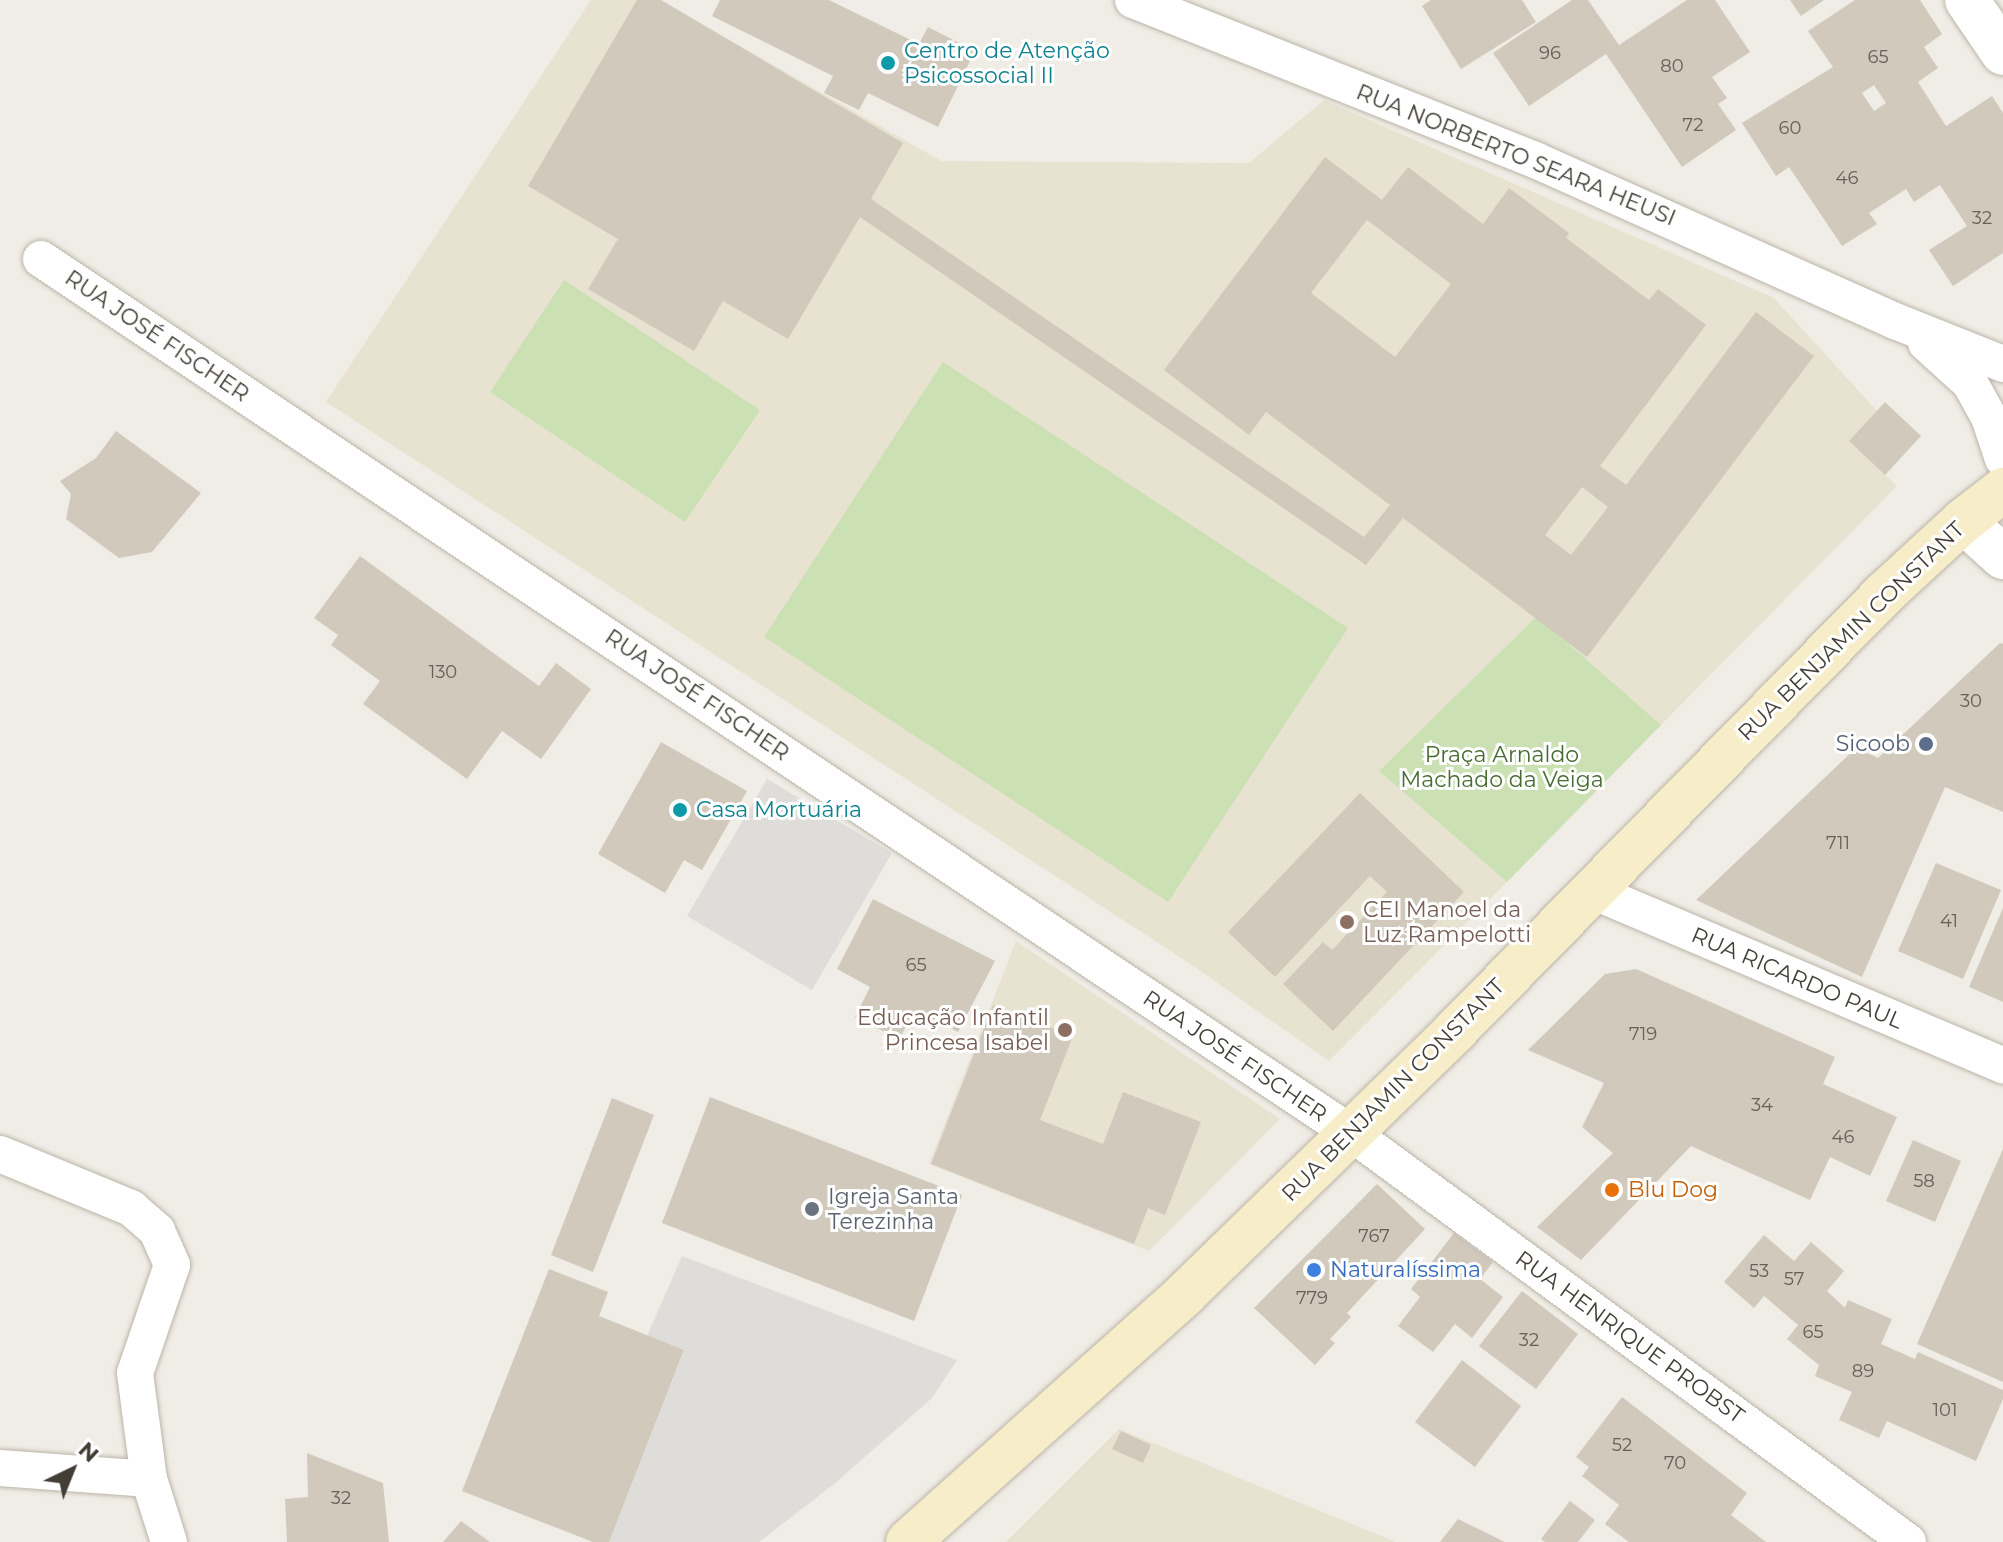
<!DOCTYPE html>
<html>
<head>
<meta charset="utf-8">
<style>
  body { margin:0 }
  #map { position:relative; width:2003px; height:1542px; overflow:hidden; background:#f0ede6; font-family:Montserrat,sans-serif }
  div>[style] { position:absolute }
  .education>* { inset:0; background:#e8e2d1 }
  .green>* { inset:0; background:#cbe0b3 }
  .parking>* { inset:0; background:#dfddda }
  .building>* { inset:0; background:#d1c9bc }
  .roads { filter:drop-shadow(0 0 2px #bbb5a9) drop-shadow(0 0 2px #bbb5a9) }
  .minor>* { height:36px; margin:-18px; padding:0 18px; transform-origin:18px; border-radius:18px; background:#fff }
  .tertiary>* { height:44px; margin:-22px; padding:0 22px; transform-origin:22px; border-radius:22px; background:#fff }
  .secondary>* { height:44px; margin:-22px; padding:0 22px; transform-origin:22px; border-radius:22px; background:#f7edc8 }
  .dots>* { width:22px; height:22px; translate:-50% -50%; box-sizing:border-box; border:4px solid #fff; border-radius:50% }
  span { translate:-50% -50%; white-space:nowrap; text-align:center; line-height:1.15; -webkit-text-stroke:6px #fff; paint-order:stroke }
  .number-label { font-size:18px; color:#666158 }
  .number-label span { -webkit-text-stroke-width:0 }
  .culture-label { font-size:22px; color:#0d838f }
  .left { translate:0 -50%; text-align:left }
  .street-label { font-size:22px; color:#423e36 }
  .service-label { font-size:22px; color:#4e5e75 }
  .right { translate:-100% -50%; text-align:right }
  .park-label { font-size:22px; color:#466c31 }
  .education-label { font-size:22px; color:#785e54 }
  .food-label { font-size:22px; color:#c56008 }
  .worship-label { font-size:22px; color:#5b616d }
  .shop-label { font-size:22px; color:#366cbe }
  .north { position:absolute; left:32px; top:1430px; width:80px; height:80px; -webkit-text-stroke:6px #fff; paint-order:stroke; rotate:43deg; font-size:22px; font-weight:700; line-height:32px; text-align:center; color:#423e36 }
  .north::after { content:''; display:block; margin:auto; width:28px; height:36px; background:#423e36; clip-path:polygon(50% 0,100% 100%,50% 72%,0 100%) }
</style>
</head>
<body>
<div id="map">
  <div class="education">
    <i style="clip-path:polygon(591px 0,660px 0,941px 161px,1249px 163px,1324px 100px,1774px 298px,1877px 411px,1849px 441px,1897px 486px,1661px 725px,1537px 616px,1379px 771px,1507px 882px,1329px 1061px,1186px 961px,326px 402px)"></i>
    <i style="clip-path:polygon(1016px 941px,1280px 1119px,1149px 1251px,929px 1164px)"></i>
    <i style="clip-path:polygon(1119px 1429px,1396px 1542px,1006px 1542px)"></i>
  </div>
  <div class="green">
    <i style="clip-path:polygon(564px 280px,760px 410px,685px 522px,490px 392px)"></i>
    <i style="clip-path:polygon(943px 362px,1348px 628px,1168px 902px,764px 637px)"></i>
    <i style="clip-path:polygon(1537px 616px,1661px 725px,1507px 882px,1379px 771px)"></i>
  </div>
  <div class="parking">
    <i style="clip-path:polygon(767px 779px,892px 853px,812px 990px,687px 916px)"></i>
    <i style="clip-path:polygon(682px 1256px,957px 1360px,932px 1398px,834px 1484px,759px 1542px,609px 1542px,684px 1351px,647px 1336px)"></i>
  </div>
  <div class="building">
    <i style="clip-path:polygon(evenodd,637px 0,661px 0,903px 143px,871px 199px,1364px 537px,1390px 505px,1266px 412px,1249px 435px,1164px 370px,1325px 157px,1382px 200px,1408px 167px,1483px 224px,1509px 188px,1569px 233px,1566px 238px,1649px 300px,1658px 289px,1706px 325px,1600px 466px,1626px 485px,1756px 312px,1814px 356px,1587px 657px,1403px 518px,1366px 565px,860px 217px,788px 339px,723px 301px,694px 351px,588px 289px,618px 239px,528px 186px,637px 0,1367px 220px,1451px 284px,1395px 357px,1311px 293px,1367px 220px,637px 0,1582px 487px,1608px 507px,1571px 555px,1545px 535px,1582px 487px)"></i>
    <i style="clip-path:polygon(720px 0,829px 0,919px 44px,928px 27px,975px 51px,938px 127px,868px 93px,859px 110px,824px 93px,833px 76px,712px 16px)"></i>
    <i style="clip-path:polygon(1431px 0,1522px 0,1536px 22px,1461px 69px,1422px 6px)"></i>
    <i style="clip-path:polygon(1572px 0,1588px 0,1619px 45px,1687px 0,1715px 0,1750px 52px,1712px 77px,1727px 98px,1718px 104px,1736px 130px,1682px 167px,1606px 54px,1529px 106px,1493px 53px)"></i>
    <i style="clip-path:polygon(1790px 0,1824px 0,1801px 16px)"></i>
    <i style="clip-path:polygon(evenodd,1855px 0,1920px 0,1942px 34px,1924px 47px,1938px 68px,1918px 82px,1946px 126px,1992px 96px,2003px 113px,2003px 253px,1953px 286px,1929px 250px,1967px 226px,1940px 185px,1914px 202px,1906px 189px,1869px 213px,1877px 224px,1842px 246px,1789px 167px,1776px 176px,1742px 123px,1833px 67px,1808px 31px,1855px 0,1874px 85px,1886px 103px,1874px 111px,1862px 93px,1874px 85px)"></i>
    <i style="clip-path:polygon(1885px 402px,1921px 436px,1885px 475px,1849px 441px)"></i>
    <i style="clip-path:polygon(116px 431px,201px 493px,152px 552px,119px 558px,66px 519px,71px 494px,60px 481px,96px 458px)"></i>
    <i style="clip-path:polygon(360px 556px,539px 686px,556px 663px,591px 689px,541px 759px,502px 731px,467px 779px,363px 704px,380px 681px,331px 645px,338px 635px,314px 618px)"></i>
    <i style="clip-path:polygon(2000px 643px,2003px 644px,2003px 812px,1945px 787px,1862px 977px,1696px 900px,1856px 748px,1878px 758px)"></i>
    <i style="clip-path:polygon(661px 742px,747px 791px,702px 870px,684px 860px,665px 893px,598px 854px)"></i>
    <i style="clip-path:polygon(1360px 793px,1464px 892px,1333px 1031px,1283px 984px,1323px 942px,1332px 950px,1387px 892px,1370px 876px,1275px 977px,1228px 932px)"></i>
    <i style="clip-path:polygon(1936px 863px,2001px 890px,1963px 979px,1898px 951px)"></i>
    <i style="clip-path:polygon(873px 899px,995px 961px,958px 1032px,915px 1010px,899px 1039px,855px 1017px,870px 987px,837px 969px)"></i>
    <i style="clip-path:polygon(2003px 908px,2003px 1002px,1969px 987px)"></i>
    <i style="clip-path:polygon(1636px 969px,1835px 1057px,1823px 1084px,1897px 1117px,1870px 1176px,1830px 1157px,1810px 1200px,1691px 1146px,1581px 1260px,1537px 1227px,1613px 1153px,1582px 1127px,1604px 1083px,1528px 1050px,1605px 974px)"></i>
    <i style="clip-path:polygon(993px 1005px,1073px 1036px,1040px 1120px,1103px 1144px,1123px 1092px,1201px 1122px,1165px 1215px,1148px 1208px,1134px 1244px,931px 1164px)"></i>
    <i style="clip-path:polygon(710px 1097px,962px 1195px,914px 1321px,662px 1223px)"></i>
    <i style="clip-path:polygon(612px 1098px,654px 1115px,593px 1272px,551px 1255px)"></i>
    <i style="clip-path:polygon(1913px 1140px,1961px 1161px,1935px 1222px,1886px 1201px)"></i>
    <i style="clip-path:polygon(2003px 1149px,2003px 1382px,1917px 1344px)"></i>
    <i style="clip-path:polygon(1377px 1184px,1425px 1229px,1347px 1313px,1351px 1317px,1330px 1339px,1335px 1343px,1315px 1365px,1254px 1308px)"></i>
    <i style="clip-path:polygon(1454px 1233px,1493px 1262px,1480px 1279px,1503px 1297px,1472px 1338px,1455px 1324px,1433px 1352px,1398px 1326px,1420px 1297px,1411px 1289px)"></i>
    <i style="clip-path:polygon(1764px 1235px,1794px 1261px,1811px 1242px,1844px 1271px,1827px 1291px,1845px 1308px,1848px 1300px,1892px 1319px,1881px 1344px,1915px 1359px,1918px 1352px,2003px 1390px,2003px 1399px,1976px 1461px,1887px 1421px,1879px 1438px,1839px 1420px,1852px 1392px,1815px 1376px,1819px 1365px,1787px 1339px,1798px 1325px,1764px 1296px,1754px 1308px,1724px 1282px)"></i>
    <i style="clip-path:polygon(549px 1269px,608px 1292px,599px 1316px,684px 1350px,609px 1542px,593px 1542px,462px 1491px)"></i>
    <i style="clip-path:polygon(1522px 1291px,1578px 1334px,1536px 1389px,1479px 1346px)"></i>
    <i style="clip-path:polygon(1462px 1360px,1521px 1406px,1475px 1467px,1415px 1422px)"></i>
    <i style="clip-path:polygon(1622px 1397px,1747px 1493px,1731px 1515px,1766px 1542px,1629px 1542px,1605px 1524px,1619px 1505px,1582px 1476px,1589px 1467px,1576px 1457px)"></i>
    <i style="clip-path:polygon(1121px 1431px,1151px 1445px,1143px 1463px,1112px 1449px)"></i>
    <i style="clip-path:polygon(307px 1453px,383px 1483px,389px 1542px,287px 1542px,285px 1499px,308px 1497px)"></i>
    <i style="clip-path:polygon(1570px 1501px,1595px 1520px,1578px 1542px,1545px 1542px,1541px 1539px)"></i>
    <i style="clip-path:polygon(1458px 1519px,1505px 1542px,1440px 1542px)"></i>
    <i style="clip-path:polygon(461px 1521px,490px 1542px,443px 1542px)"></i>
  </div>
  <div class="roads">
    <div class="minor">
      <i style="left:1133px;top:0;width:433px;rotate:21.7deg"></i>
      <i style="left:1535px;top:160px;width:394px;rotate:24.1deg"></i>
      <i style="left:1895px;top:321px;width:116px;rotate:21.7deg"></i>
      <i style="left:41px;top:259px;width:1575px;rotate:33.71deg"></i>
      <i style="left:1351px;top:1133px;width:691px;rotate:36.29deg"></i>
      <i style="left:1926px;top:343px;width:59px;rotate:42.3deg"></i>
      <i style="left:1970px;top:383px;width:39px;rotate:61deg"></i>
      <i style="left:1989px;top:417px;width:44px;rotate:71.6deg"></i>
      <i style="left:1590px;top:890px;width:449px;rotate:23deg"></i>
      <i style="left:0;top:1154px;width:142px;rotate:22.4deg"></i>
      <i style="left:131px;top:1208px;width:35px;rotate:41deg"></i>
      <i style="left:157px;top:1231px;width:37px;rotate:66deg"></i>
      <i style="left:172px;top:1265px;width:114px;rotate:108.9deg"></i>
      <i style="left:135px;top:1373px;width:107px;rotate:82.5deg"></i>
      <i style="left:149px;top:1479px;width:66px;rotate:72.4deg"></i>
      <i style="left:0;top:1468px;width:149px;rotate:4.2deg"></i>
    </div>
    <div class="tertiary">
      <i style="left:1967px;top:0;width:64px;rotate:55.8deg"></i>
      <i style="left:1963px;top:521px;width:54px;rotate:42deg"></i>
    </div>
    <div class="secondary">
      <i style="left:908px;top:1542px;width:372px;rotate:-41.8deg"></i>
      <i style="left:1185px;top:1294px;width:377px;rotate:-44.2deg"></i>
      <i style="left:1455px;top:1031px;width:615px;rotate:-45.53deg"></i>
      <i style="left:1886px;top:592px;width:105px;rotate:-42.7deg"></i>
      <i style="left:1963px;top:521px;width:51px;rotate:-37.8deg"></i>
    </div>
  </div>
  <div class="dots">
    <i style="left:888px;top:63px;background:#0f9aa8"></i>
    <i style="left:1926px;top:744px;background:#5c6f8a"></i>
    <i style="left:680px;top:810px;background:#0f9aa8"></i>
    <i style="left:1347px;top:922px;background:#8d6e63"></i>
    <i style="left:1065px;top:1030px;background:#8d6e63"></i>
    <i style="left:1612px;top:1190px;background:#e8710a"></i>
    <i style="left:812px;top:1209px;background:#6b7280"></i>
    <i style="left:1314px;top:1270px;background:#3f7fe0"></i>
  </div>
  <div class="number-label">
    <span style="left:1550px;top:53px">96</span>
    <span style="left:1878px;top:57px">65</span>
    <span style="left:1672px;top:66px">80</span>
    <span style="left:1693px;top:125px">72</span>
    <span style="left:1790px;top:128px">60</span>
    <span style="left:1847px;top:178px">46</span>
    <span style="left:1982px;top:218px">32</span>
    <span style="left:443px;top:672px">130</span>
    <span style="left:1971px;top:701px">30</span>
    <span style="left:1838px;top:843px">711</span>
    <span style="left:1949px;top:921px">41</span>
    <span style="left:916px;top:965px">65</span>
    <span style="left:1643px;top:1034px">719</span>
    <span style="left:1762px;top:1105px">34</span>
    <span style="left:1843px;top:1137px">46</span>
    <span style="left:1924px;top:1181px">58</span>
    <span style="left:1374px;top:1236px">767</span>
    <span style="left:1759px;top:1271px">53</span>
    <span style="left:1794px;top:1279px">57</span>
    <span style="left:1312px;top:1298px">779</span>
    <span style="left:1813px;top:1332px">65</span>
    <span style="left:1529px;top:1340px">32</span>
    <span style="left:1863px;top:1371px">89</span>
    <span style="left:1945px;top:1410px">101</span>
    <span style="left:1622px;top:1445px">52</span>
    <span style="left:1675px;top:1463px">70</span>
    <span style="left:341px;top:1498px">32</span>
  </div>
  <div class="culture-label">
    <span class="left" style="left:904px;top:63px">Centro de Atenção<br>Psicossocial II</span>
    <span class="left" style="left:696px;top:810px">Casa Mortuária</span>
  </div>
  <div class="street-label">
    <span style="left:1516px;top:155px;rotate:22deg">RUA NORBERTO SEARA HEUSI</span>
    <span style="left:157px;top:336px;rotate:34deg">RUA JOSÉ FISCHER</span>
    <span style="left:1851px;top:631px;rotate:-44deg">RUA BENJAMIN CONSTANT</span>
    <span style="left:697px;top:695px;rotate:34deg">RUA JOSÉ FISCHER</span>
    <span style="left:1797px;top:978px;rotate:23deg">RUA RICARDO PAUL</span>
    <span style="left:1235px;top:1056px;rotate:34deg">RUA JOSÉ FISCHER</span>
    <span style="left:1393px;top:1090px;rotate:-45deg">RUA BENJAMIN CONSTANT</span>
    <span style="left:1630px;top:1337px;rotate:36deg">RUA HENRIQUE PROBST</span>
  </div>
  <div class="service-label">
    <span class="right" style="left:1910px;top:744px">Sicoob</span>
  </div>
  <div class="park-label">
    <span style="left:1502px;top:767px">Praça Arnaldo<br>Machado da Veiga</span>
  </div>
  <div class="education-label">
    <span class="left" style="left:1363px;top:922px">CEI Manoel da<br>Luz Rampelotti</span>
    <span class="right" style="left:1049px;top:1030px">Educação Infantil<br>Princesa Isabel</span>
  </div>
  <div class="food-label">
    <span class="left" style="left:1628px;top:1190px">Blu Dog</span>
  </div>
  <div class="worship-label">
    <span class="left" style="left:828px;top:1209px">Igreja Santa<br>Terezinha</span>
  </div>
  <div class="shop-label">
    <span class="left" style="left:1330px;top:1270px">Naturalíssima</span>
  </div>
  <div class="north">N</div>
</div>
</body>
</html>
